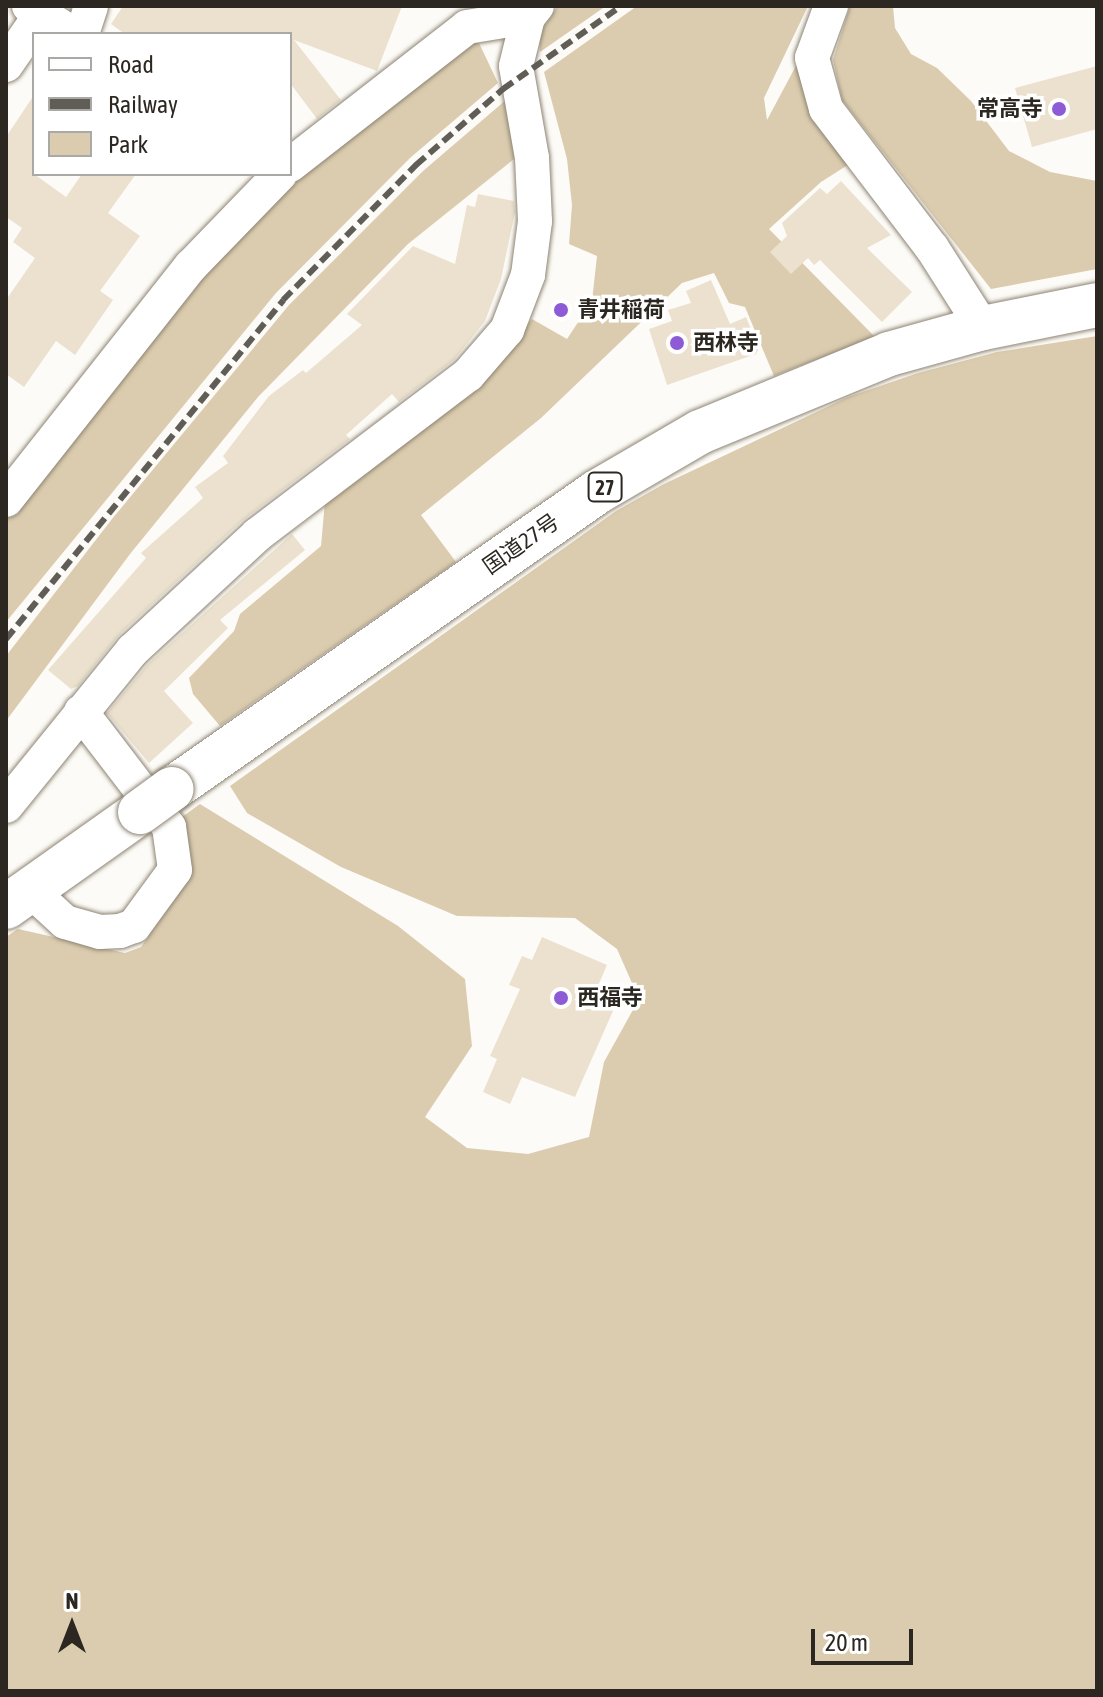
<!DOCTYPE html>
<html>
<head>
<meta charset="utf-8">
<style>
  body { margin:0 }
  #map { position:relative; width:1103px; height:1697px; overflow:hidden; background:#fdfbf7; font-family:"Asap Condensed","Noto Sans JP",sans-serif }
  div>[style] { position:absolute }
  .green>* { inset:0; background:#dbccaf }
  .building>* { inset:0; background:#ebe1ce }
  .roads { filter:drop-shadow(0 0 2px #8d8473) drop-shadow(0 0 2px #8d8473) }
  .minor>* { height:34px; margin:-17px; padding:0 17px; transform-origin:17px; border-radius:17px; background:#fff }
  .highway>* { height:44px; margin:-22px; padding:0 22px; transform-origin:22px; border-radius:22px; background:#fff }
  .rail>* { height:6px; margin-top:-3px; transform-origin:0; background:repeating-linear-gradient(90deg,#605c56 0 12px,transparent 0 18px) }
  .bridges { filter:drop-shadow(0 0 2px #8d8473) drop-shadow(0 0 2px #8d8473) }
  .highway-bridge>* { height:44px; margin:-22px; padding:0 22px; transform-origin:22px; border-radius:22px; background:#fff }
  .dots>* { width:22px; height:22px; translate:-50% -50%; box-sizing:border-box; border:4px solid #fff; border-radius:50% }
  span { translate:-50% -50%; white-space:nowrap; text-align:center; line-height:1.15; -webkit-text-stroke:7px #fff; paint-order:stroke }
  .shield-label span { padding:2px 6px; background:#fff; border:2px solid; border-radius:6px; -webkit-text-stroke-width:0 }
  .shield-label { font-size:20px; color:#2c2821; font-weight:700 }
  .poi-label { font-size:22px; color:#2c2821; font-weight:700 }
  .right { translate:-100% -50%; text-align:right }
  .left { translate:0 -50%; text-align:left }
  .street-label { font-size:22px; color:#2c2821 }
  .frame { position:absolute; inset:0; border:8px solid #2c2821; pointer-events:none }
  .legend { position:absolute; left:32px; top:32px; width:260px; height:144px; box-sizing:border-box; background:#fff; border:2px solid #aba9a6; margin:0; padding:10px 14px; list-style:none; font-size:24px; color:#2c2821 }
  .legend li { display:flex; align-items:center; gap:16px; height:40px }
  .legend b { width:40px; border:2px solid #aba9a6 }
  .north { position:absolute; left:32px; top:1585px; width:80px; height:80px; -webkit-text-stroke:6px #fff; paint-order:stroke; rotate:0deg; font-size:22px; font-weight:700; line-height:32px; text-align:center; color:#2c2821 }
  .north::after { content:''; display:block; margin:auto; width:28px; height:36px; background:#2c2821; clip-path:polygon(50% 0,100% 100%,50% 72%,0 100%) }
  .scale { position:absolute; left:811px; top:1629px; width:102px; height:36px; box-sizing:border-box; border:4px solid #2c2821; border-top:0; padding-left:10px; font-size:24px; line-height:28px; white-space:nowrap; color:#2c2821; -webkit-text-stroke:6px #fff; paint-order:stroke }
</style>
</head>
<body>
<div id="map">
  <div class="green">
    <i style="clip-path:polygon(558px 6px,606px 6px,540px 52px,539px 33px)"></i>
    <i style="clip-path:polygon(637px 6px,808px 6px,764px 98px,767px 120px,798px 62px,854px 161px,821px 182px,769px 229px,875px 337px,774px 376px,745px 307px,729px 303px,714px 273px,682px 283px,541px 418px,421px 515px,456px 562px,220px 726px,193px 694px,189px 678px,234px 631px,240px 614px,321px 546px,325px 501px,491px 375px,532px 319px,567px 339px,592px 301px,597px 256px,569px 244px,572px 205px,567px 159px,544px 72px)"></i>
    <i style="clip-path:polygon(850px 6px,893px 6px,895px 28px,911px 54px,937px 68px,971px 101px,1009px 151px,1050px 172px,1097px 181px,1097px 269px,991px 289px,842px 100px,833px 60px)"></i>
    <i style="clip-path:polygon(467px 43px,479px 43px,498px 83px,410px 158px,276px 293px,6px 622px,6px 519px,119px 371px,293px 179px)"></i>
    <i style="clip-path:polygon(507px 99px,519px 155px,408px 244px,258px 397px,130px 554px,6px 721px,6px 656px,112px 519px,289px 305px,423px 171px)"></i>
    <i style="clip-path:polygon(1097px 336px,1097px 1691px,6px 1691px,6px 937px,18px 929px,125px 953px,141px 947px,192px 874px,182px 817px,200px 804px,398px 926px,465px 979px,472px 1046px,425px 1117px,467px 1148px,528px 1154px,589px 1137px,604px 1062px,639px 999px,617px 949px,575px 918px,457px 916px,341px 867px,247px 813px,230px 786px,616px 511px,664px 484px,848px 397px,918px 373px,997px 352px)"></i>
  </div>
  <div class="building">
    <i style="clip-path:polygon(123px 6px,402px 6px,377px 71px,294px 40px,341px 100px,317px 119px,290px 83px,290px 34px,125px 34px,111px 24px)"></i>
    <i style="clip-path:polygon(1097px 66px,1097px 129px,1032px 147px,1015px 88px)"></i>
    <i style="clip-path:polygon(34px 95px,34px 174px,66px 197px,82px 174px,136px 174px,108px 213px,140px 236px,100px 291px,113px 300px,75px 355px,56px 341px,24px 387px,6px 374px,6px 300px,35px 258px,13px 242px,22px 228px,6px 217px,6px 137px)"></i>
    <i style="clip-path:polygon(841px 181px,891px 235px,867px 248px,912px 292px,882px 322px,820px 260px,814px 265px,808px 258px,791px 274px,770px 252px,787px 236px,782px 223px,820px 188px,827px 194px)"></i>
    <i style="clip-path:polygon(478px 194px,514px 201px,515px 212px,501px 279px,485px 321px,454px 360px,399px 402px,392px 394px,346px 435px,350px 439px,243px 520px,119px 635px,78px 686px,71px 689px,48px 670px,146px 558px,141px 553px,203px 498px,195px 487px,228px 463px,223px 456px,269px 396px,303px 370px,306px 373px,362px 325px,347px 314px,413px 246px,455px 264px,467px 205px,475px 207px)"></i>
    <i style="clip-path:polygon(711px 280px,730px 324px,746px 317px,759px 348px,756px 354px,667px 385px,649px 329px,672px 321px,668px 310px,691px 303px,686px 291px)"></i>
    <i style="clip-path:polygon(292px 534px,305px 550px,220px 620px,228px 628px,164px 691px,193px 723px,149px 763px,107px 713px,148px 664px)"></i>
    <i style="clip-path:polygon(542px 937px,607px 965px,595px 993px,617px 1002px,575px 1097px,522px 1077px,510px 1104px,483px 1092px,497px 1059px,490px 1056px,520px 989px,509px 985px,522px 956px,532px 960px)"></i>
  </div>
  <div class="roads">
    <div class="minor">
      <i style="left:29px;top:6px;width:52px;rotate:32.5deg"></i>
      <i style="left:831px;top:6px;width:55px;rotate:110.1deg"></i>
      <i style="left:812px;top:58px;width:53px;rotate:74.6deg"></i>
      <i style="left:826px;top:109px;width:175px;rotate:52.7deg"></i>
      <i style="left:932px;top:248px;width:95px;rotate:57.5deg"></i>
      <i style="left:82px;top:34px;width:29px;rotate:-72deg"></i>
      <i style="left:6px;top:65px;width:62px;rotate:-55.5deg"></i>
      <i style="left:290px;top:165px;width:224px;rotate:-37.9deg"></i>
      <i style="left:467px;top:27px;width:62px;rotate:-9.3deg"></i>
      <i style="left:6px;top:500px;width:298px;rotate:-51.7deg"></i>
      <i style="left:191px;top:266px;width:128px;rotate:-45.9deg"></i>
      <i style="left:6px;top:806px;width:201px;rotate:-50.9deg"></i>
      <i style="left:133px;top:650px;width:169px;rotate:-42.8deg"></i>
      <i style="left:257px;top:535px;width:265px;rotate:-37.2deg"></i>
      <i style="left:468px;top:375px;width:60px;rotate:-49.1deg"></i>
      <i style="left:507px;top:330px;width:59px;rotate:-69.1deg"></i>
      <i style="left:528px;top:275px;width:54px;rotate:-82.6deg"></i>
      <i style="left:535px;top:221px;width:63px;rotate:-92.7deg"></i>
      <i style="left:532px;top:158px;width:93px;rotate:-99.9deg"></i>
      <i style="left:516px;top:66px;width:50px;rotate:-76.2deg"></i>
      <i style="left:528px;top:17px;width:14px;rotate:-51deg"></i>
      <i style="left:30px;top:890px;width:47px;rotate:42.4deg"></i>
      <i style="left:65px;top:922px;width:36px;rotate:16deg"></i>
      <i style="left:100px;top:932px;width:20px;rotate:-3deg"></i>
      <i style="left:120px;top:931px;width:15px;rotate:-20deg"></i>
      <i style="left:134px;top:926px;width:69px;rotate:-53.8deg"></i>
      <i style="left:175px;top:870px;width:43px;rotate:-97.9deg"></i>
      <i style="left:169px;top:827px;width:145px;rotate:-127.4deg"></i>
    </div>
    <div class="highway">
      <i style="left:172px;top:789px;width:518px;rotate:-34.95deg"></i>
      <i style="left:597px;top:492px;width:119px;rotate:-30.2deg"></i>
      <i style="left:700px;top:432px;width:204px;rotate:-22.4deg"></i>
      <i style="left:889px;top:354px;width:98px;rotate:-15.5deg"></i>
      <i style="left:983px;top:328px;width:116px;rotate:-11.4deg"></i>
      <i style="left:6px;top:907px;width:164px;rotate:-35.3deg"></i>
    </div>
  </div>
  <div class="rail">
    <i style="left:6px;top:639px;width:438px;rotate:-50.7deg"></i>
    <i style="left:283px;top:300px;width:190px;rotate:-45.4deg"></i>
    <i style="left:416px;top:165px;width:116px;rotate:-41.1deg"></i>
    <i style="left:503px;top:89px;width:144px;rotate:-35.1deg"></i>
  </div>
  <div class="bridges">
    <div class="highway-bridge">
      <i style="left:140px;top:812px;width:39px;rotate:-36deg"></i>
    </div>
  </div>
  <div class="dots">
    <i style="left:1059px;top:109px;background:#8c5bd5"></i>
    <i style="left:561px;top:310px;background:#8c5bd5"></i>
    <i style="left:677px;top:343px;background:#8c5bd5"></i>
    <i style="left:561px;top:998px;background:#8c5bd5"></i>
  </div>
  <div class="shield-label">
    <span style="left:605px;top:487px">27</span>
  </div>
  <div class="poi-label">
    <span class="right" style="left:1043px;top:109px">常高寺</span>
    <span class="left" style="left:577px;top:310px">青井稲荷</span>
    <span class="left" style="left:693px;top:343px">西林寺</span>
    <span class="left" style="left:577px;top:998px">西福寺</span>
  </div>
  <div class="street-label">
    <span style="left:521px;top:544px;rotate:-35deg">国道27号</span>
  </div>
  <div class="frame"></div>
  <ul class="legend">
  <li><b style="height:10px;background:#fff"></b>Road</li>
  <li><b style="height:10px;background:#605c56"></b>Railway</li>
  <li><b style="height:22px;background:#dbccaf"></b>Park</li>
  </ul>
  <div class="north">N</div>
  <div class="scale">20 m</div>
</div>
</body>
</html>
